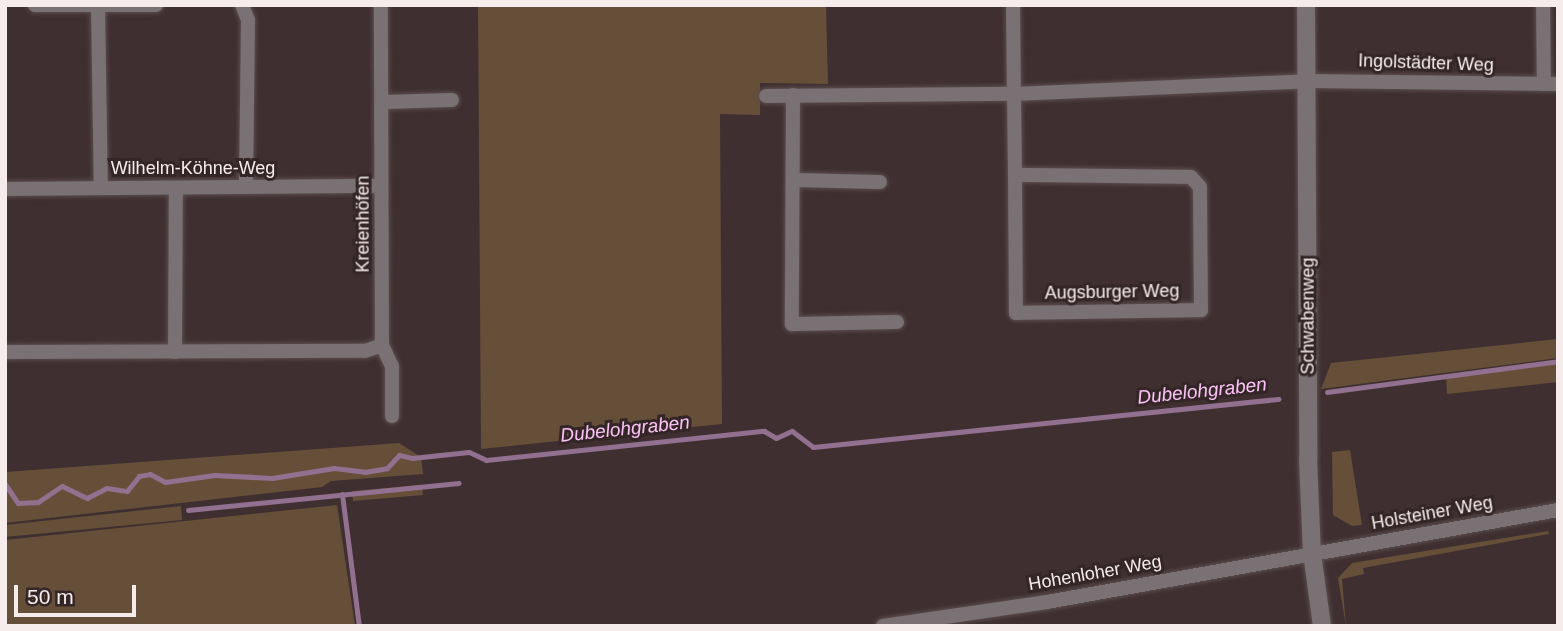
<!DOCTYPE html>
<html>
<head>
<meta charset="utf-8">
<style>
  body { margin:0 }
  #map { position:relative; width:1563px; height:631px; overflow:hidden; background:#3f2f30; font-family:Helvetica,sans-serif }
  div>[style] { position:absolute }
  .green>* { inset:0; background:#654f39 }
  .stream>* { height:5px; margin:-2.5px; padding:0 2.5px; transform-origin:2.5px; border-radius:2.5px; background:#92708f }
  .roads { filter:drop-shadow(0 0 2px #5c4d4e) drop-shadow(0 0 2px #5c4d4e) }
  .minor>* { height:14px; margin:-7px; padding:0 7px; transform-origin:7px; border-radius:7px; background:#797174 }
  .tertiary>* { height:18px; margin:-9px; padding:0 9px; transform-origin:9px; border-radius:9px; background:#797174 }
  span { translate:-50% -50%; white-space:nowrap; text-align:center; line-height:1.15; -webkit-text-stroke:6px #342626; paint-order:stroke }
  .street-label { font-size:18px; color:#f7ecec }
  .water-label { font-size:19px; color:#fac2f5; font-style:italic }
  .frame { position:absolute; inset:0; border:7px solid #f7ecec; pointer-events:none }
  .scale { position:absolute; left:14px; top:585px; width:122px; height:32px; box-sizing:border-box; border:4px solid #f7ecec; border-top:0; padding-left:9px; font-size:21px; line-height:24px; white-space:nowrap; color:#f7ecec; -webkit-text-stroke:5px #342626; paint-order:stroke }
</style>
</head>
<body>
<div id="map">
  <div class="green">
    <i style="clip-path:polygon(478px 5px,826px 5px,828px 84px,760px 83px,760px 115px,720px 114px,722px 424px,481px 449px)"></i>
    <i style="clip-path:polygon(1558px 339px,1558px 358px,1321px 389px,1331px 363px)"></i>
    <i style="clip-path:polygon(1558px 364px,1558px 382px,1447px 394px,1446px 378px)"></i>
    <i style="clip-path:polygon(399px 443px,421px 457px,423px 474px,331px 481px,322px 487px,5px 523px,5px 472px)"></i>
    <i style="clip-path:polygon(1350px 450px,1362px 525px,1352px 526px,1333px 515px,1332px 452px)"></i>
    <i style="clip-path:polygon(422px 485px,423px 495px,353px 501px,352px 491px)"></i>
    <i style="clip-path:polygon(337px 505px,355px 626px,5px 626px,5px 540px)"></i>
    <i style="clip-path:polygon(181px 506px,182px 520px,5px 537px,5px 525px)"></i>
    <i style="clip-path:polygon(1548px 531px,1549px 534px,1363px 568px,1364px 574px,1342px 579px,1346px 626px,1338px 578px,1352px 563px)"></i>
  </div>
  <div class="stream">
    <i style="left:1327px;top:392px;width:233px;rotate:-7.6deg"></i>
    <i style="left:5px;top:484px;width:23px;rotate:56deg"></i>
    <i style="left:18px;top:503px;width:20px;rotate:-3deg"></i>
    <i style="left:38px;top:502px;width:29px;rotate:-34deg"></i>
    <i style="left:62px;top:486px;width:28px;rotate:26deg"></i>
    <i style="left:87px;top:498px;width:22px;rotate:-27deg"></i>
    <i style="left:107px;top:488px;width:20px;rotate:9deg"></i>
    <i style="left:127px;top:491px;width:19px;rotate:-51deg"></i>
    <i style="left:139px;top:476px;width:11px;rotate:-10deg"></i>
    <i style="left:150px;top:474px;width:17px;rotate:28deg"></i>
    <i style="left:165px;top:482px;width:50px;rotate:-8deg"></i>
    <i style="left:215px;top:475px;width:57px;rotate:3deg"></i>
    <i style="left:272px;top:478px;width:63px;rotate:-9.2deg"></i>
    <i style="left:334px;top:468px;width:31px;rotate:7deg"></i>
    <i style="left:365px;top:472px;width:22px;rotate:-10deg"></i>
    <i style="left:387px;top:468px;width:18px;rotate:-47deg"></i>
    <i style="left:399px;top:455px;width:13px;rotate:13deg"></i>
    <i style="left:412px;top:458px;width:57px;rotate:-6deg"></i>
    <i style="left:469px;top:452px;width:19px;rotate:25deg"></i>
    <i style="left:486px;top:460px;width:280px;rotate:-6deg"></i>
    <i style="left:764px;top:431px;width:14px;rotate:30deg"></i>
    <i style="left:776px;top:438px;width:17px;rotate:-24deg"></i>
    <i style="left:792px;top:431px;width:26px;rotate:37deg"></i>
    <i style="left:813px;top:447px;width:468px;rotate:-5.9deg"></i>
    <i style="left:342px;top:494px;width:133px;rotate:82.7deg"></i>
    <i style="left:188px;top:510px;width:272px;rotate:-5.7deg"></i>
  </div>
  <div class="roads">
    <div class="minor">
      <i style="left:35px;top:5px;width:121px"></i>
      <i style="left:242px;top:5px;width:16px;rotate:68deg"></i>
      <i style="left:248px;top:20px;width:167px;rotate:90.7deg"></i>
      <i style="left:1013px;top:5px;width:89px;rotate:89.4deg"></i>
      <i style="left:1014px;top:94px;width:81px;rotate:89.3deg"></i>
      <i style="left:1015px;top:175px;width:138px;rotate:89.6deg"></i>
      <i style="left:1016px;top:313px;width:185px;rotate:-0.9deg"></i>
      <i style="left:1201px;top:310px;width:123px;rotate:-90.5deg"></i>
      <i style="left:1200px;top:187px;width:13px;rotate:-132deg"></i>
      <i style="left:1191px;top:177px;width:176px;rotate:-179.3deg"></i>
      <i style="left:1543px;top:5px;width:79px;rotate:89.3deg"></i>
      <i style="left:98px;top:6px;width:181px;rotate:89.1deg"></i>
      <i style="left:793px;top:95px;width:229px;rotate:90.3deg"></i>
      <i style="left:792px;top:324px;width:105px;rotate:-1.1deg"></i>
      <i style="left:766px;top:96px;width:248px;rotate:-0.5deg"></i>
      <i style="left:1014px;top:94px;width:293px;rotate:-2.5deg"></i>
      <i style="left:1307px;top:81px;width:251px;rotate:0.7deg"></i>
      <i style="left:383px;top:102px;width:69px;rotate:-1.7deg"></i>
      <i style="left:793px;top:180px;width:87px;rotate:1.3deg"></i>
      <i style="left:5px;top:189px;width:376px;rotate:-0.5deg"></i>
      <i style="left:382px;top:345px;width:23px;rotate:65deg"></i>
      <i style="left:392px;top:366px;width:50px;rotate:90deg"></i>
      <i style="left:5px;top:352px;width:360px;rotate:-0.2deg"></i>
      <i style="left:365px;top:351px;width:18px;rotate:-19deg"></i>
      <i style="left:382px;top:345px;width:340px;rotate:-90.2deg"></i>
      <i style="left:175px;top:352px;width:164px;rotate:-89.7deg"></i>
      <i style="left:883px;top:626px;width:166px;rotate:-8.3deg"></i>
      <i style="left:1047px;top:602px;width:519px;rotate:-10.21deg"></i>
    </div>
    <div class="tertiary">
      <i style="left:1306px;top:5px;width:454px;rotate:89.7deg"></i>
      <i style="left:1308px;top:459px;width:94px;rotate:87.6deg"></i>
      <i style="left:1312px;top:553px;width:74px;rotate:82.2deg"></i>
    </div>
  </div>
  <div class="street-label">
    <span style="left:1426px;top:63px;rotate:2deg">Ingolstädter Weg</span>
    <span style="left:193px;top:168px">Wilhelm-Köhne-Weg</span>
    <span style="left:363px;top:224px;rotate:-90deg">Kreienhöfen</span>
    <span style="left:1112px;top:292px;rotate:-1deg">Augsburger Weg</span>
    <span style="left:1308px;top:316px;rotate:-90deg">Schwabenweg</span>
    <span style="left:1432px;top:513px;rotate:-10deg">Holsteiner Weg</span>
    <span style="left:1095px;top:573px;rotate:-10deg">Hohenloher Weg</span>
  </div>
  <div class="water-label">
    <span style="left:1202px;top:391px;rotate:-6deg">Dubelohgraben</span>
    <span style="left:625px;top:429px;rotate:-6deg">Dubelohgraben</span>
  </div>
  <div class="frame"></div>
  <div class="scale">50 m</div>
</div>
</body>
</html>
